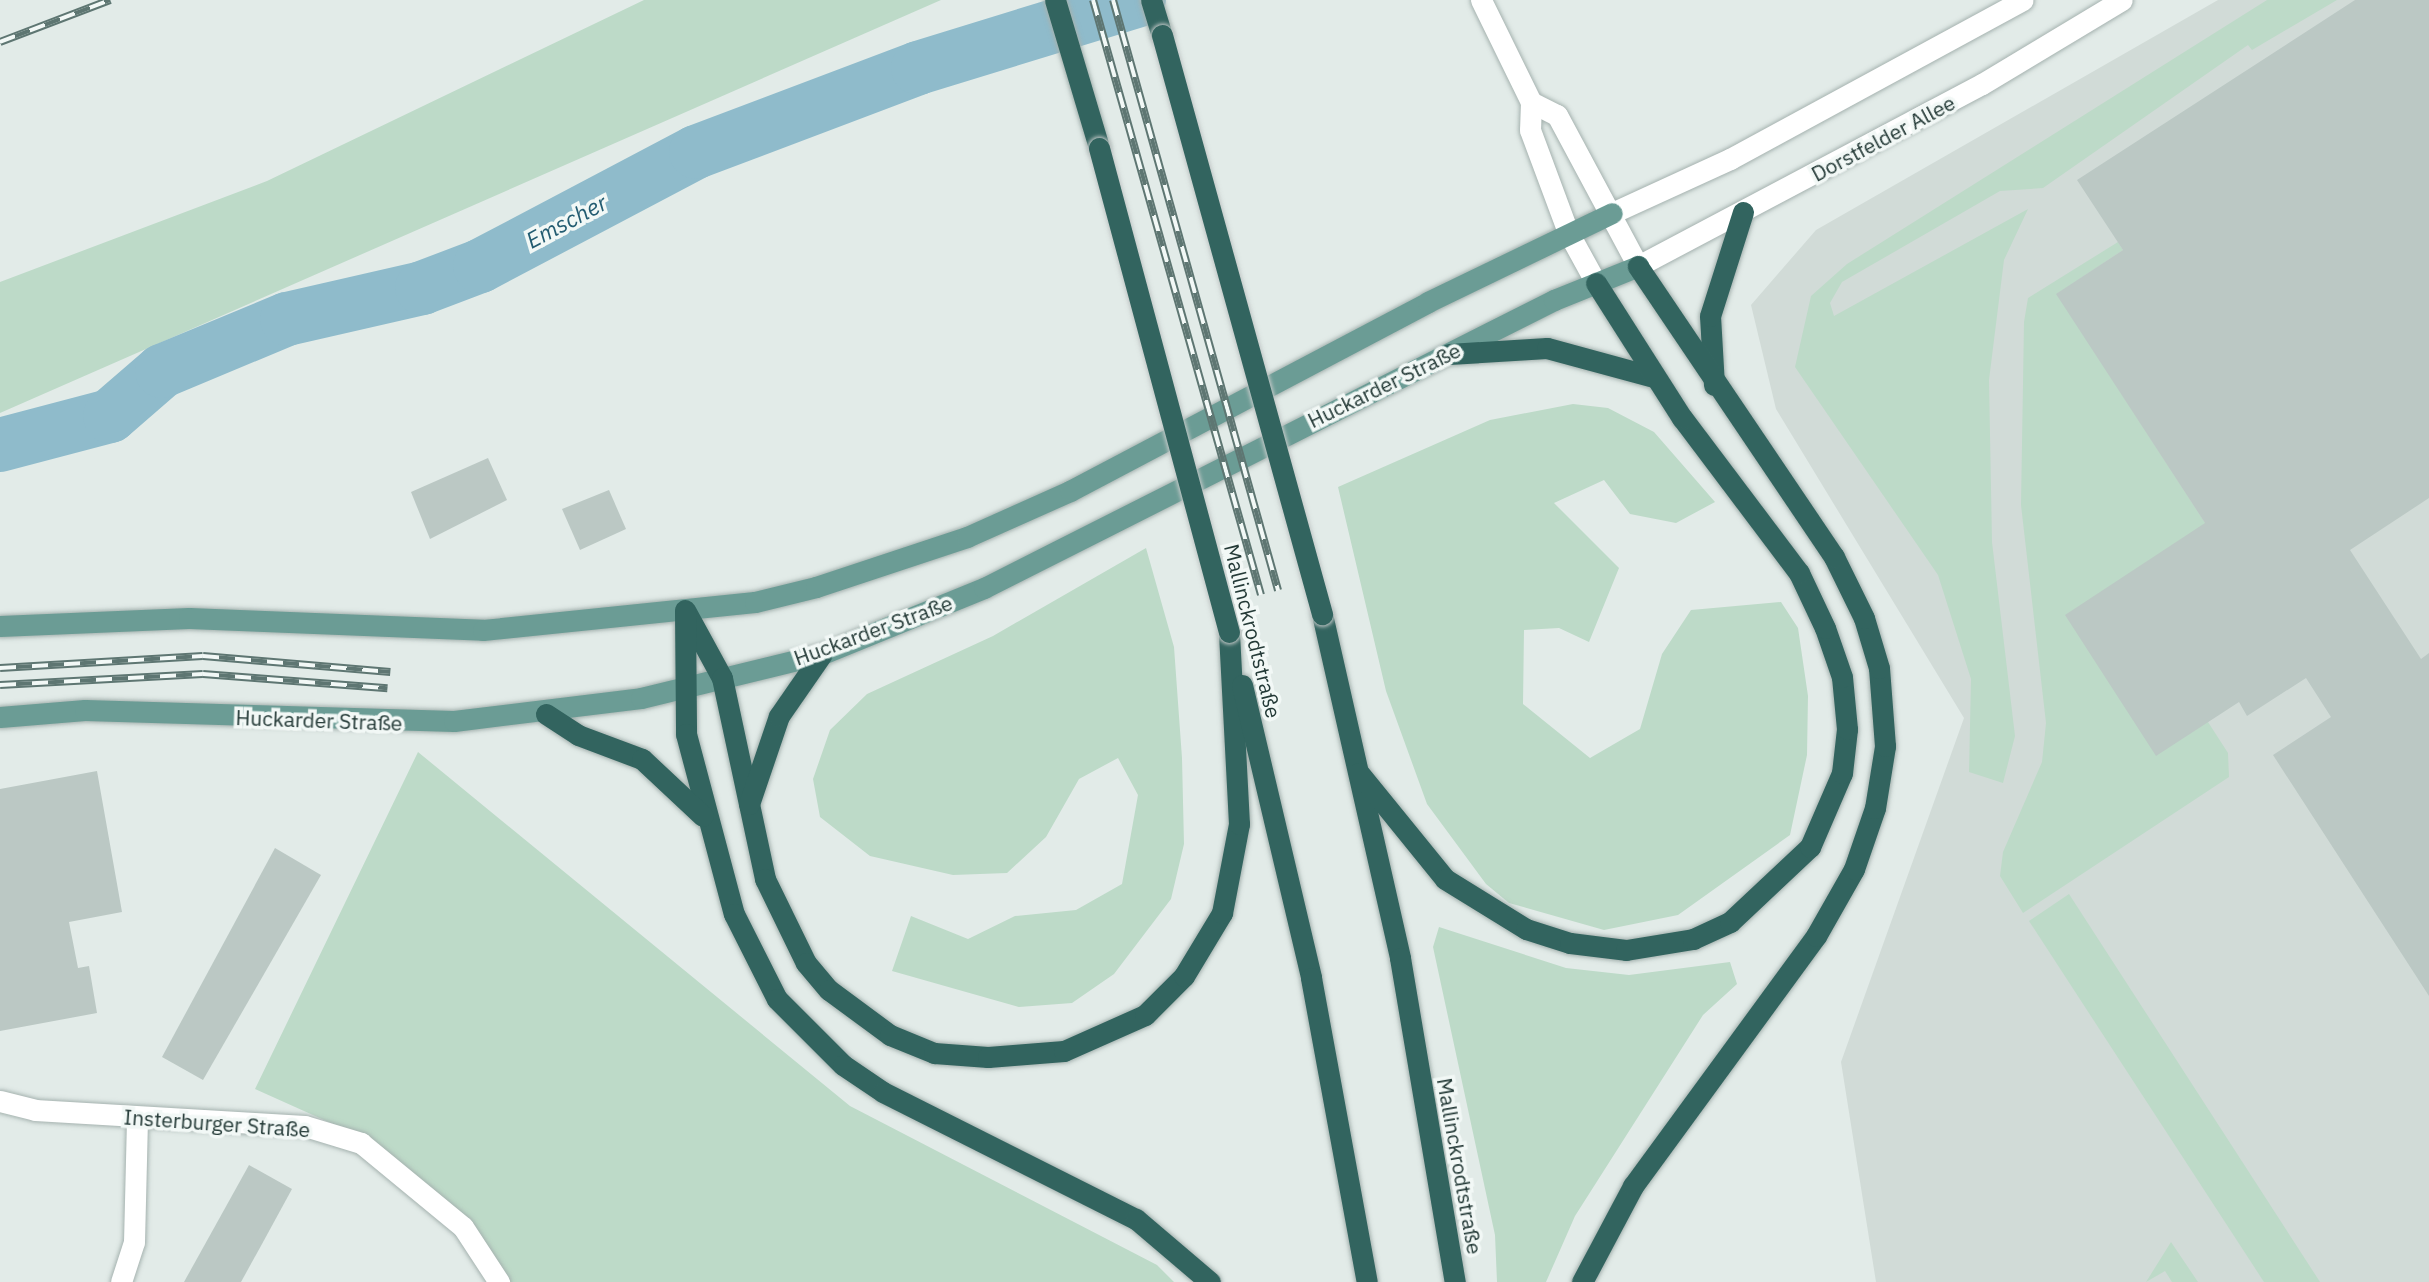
<!DOCTYPE html>
<html>
<head>
<meta charset="utf-8">
<style>
  body { margin:0 }
  #map { position:relative; width:2429px; height:1282px; overflow:hidden; background:#e2ebe8; font-family:"IBM Plex Sans",sans-serif }
  div>[style] { position:absolute }
  .built>* { inset:0; background:#d1dbd7 }
  .green>* { inset:0; background:#bddac8 }
  .river>* { height:54px; margin:-27px; padding:0 27px; transform-origin:27px; border-radius:27px; background:#8fbbcb }
  .building>* { inset:0; background:#bbc8c4 }
  .roads { filter:drop-shadow(0 0 2px #a5b2af) drop-shadow(0 0 2px #a5b2af) }
  .street>* { height:21px; margin:-10.5px; padding:0 10.5px; transform-origin:10.5px; border-radius:10.5px; background:#fff }
  .secondary>* { height:21px; margin:-10.5px; padding:0 10.5px; transform-origin:10.5px; border-radius:10.5px; background:#fff }
  .primary>* { height:21px; margin:-10.5px; padding:0 10.5px; transform-origin:10.5px; border-radius:10.5px; background:#6b9c95 }
  .highway>* { height:21px; margin:-10.5px; padding:0 10.5px; transform-origin:10.5px; border-radius:10.5px; background:#32645f }
  .rail>* { height:8px; margin-top:-4px; transform-origin:0; background:repeating-linear-gradient(90deg,#f2f8f6 0 16px,#5e7672 0 32px); box-sizing:border-box; border-block:2px solid #5e7672 }
  .bridges { filter:drop-shadow(0 0 2px #c2c8c7) drop-shadow(0 0 2px #c2c8c7) }
  .highway-bridge>* { height:21px; margin:-10.5px; padding:0 10.5px; transform-origin:10.5px; border-radius:10.5px; background:#32645f }
  span { translate:-50% -50%; white-space:nowrap; text-align:center; line-height:1.15; -webkit-text-stroke:7px #f2f8f6; paint-order:stroke }
  .street-label { font-size:21px; color:#243a37 }
  .water-label { font-size:23px; color:#235c71; font-style:italic }
</style>
</head>
<body>
<div id="map">
  <div class="built">
    <i style="clip-path:polygon(2218px 0,2429px 0,2429px 1282px,1876px 1282px,1841px 1062px,1964px 718px,1776px 409px,1751px 305px,1816px 230px)"></i>
  </div>
  <div class="green">
    <i style="clip-path:polygon(644px 0,941px 0,0 413px,0 282px,267px 181px)"></i>
    <i style="clip-path:polygon(2267px 0,2337px 0,2252px 50px,2248px 45px,2043px 188px,2000px 191px,1842px 282px,1830px 303px,1834px 316px,2028px 209px,2004px 260px,1989px 380px,1992px 542px,2015px 736px,2003px 783px,1969px 772px,1971px 679px,1938px 575px,1795px 367px,1811px 296px,1847px 264px)"></i>
    <i style="clip-path:polygon(2118px 242px,2123px 250px,2057px 294px,2253px 597px,2208px 722px,2228px 753px,2229px 777px,2023px 913px,2000px 876px,2003px 852px,2042px 762px,2046px 723px,2021px 505px,2024px 322px,2028px 298px)"></i>
    <i style="clip-path:polygon(1573px 404px,1608px 408px,1654px 432px,1715px 502px,1676px 523px,1630px 514px,1604px 480px,1554px 503px,1619px 568px,1589px 642px,1559px 628px,1524px 630px,1523px 704px,1590px 758px,1640px 729px,1662px 654px,1691px 610px,1781px 602px,1798px 628px,1808px 696px,1807px 755px,1790px 835px,1678px 915px,1604px 930px,1509px 903px,1486px 884px,1427px 804px,1386px 691px,1338px 487px,1490px 420px)"></i>
    <i style="clip-path:polygon(1146px 548px,1174px 647px,1182px 758px,1184px 844px,1171px 899px,1114px 974px,1072px 1003px,1019px 1007px,892px 971px,911px 916px,968px 939px,1015px 916px,1076px 910px,1122px 884px,1138px 795px,1118px 758px,1079px 779px,1046px 837px,1007px 873px,953px 875px,870px 856px,820px 817px,813px 779px,830px 730px,867px 694px,993px 636px)"></i>
    <i style="clip-path:polygon(418px 752px,850px 1106px,1157px 1265px,1174px 1282px,506px 1282px,373px 1142px,255px 1089px)"></i>
    <i style="clip-path:polygon(2069px 894px,2320px 1282px,2264px 1282px,2029px 921px)"></i>
    <i style="clip-path:polygon(1439px 927px,1566px 968px,1629px 975px,1730px 962px,1737px 984px,1703px 1015px,1575px 1216px,1546px 1282px,1497px 1282px,1495px 1235px,1433px 947px)"></i>
    <i style="clip-path:polygon(2171px 1242px,2198px 1282px,2172px 1282px,2165px 1271px,2146px 1282px)"></i>
  </div>
  <div class="river">
    <i style="left:0;top:445px;width:114px;rotate:-14.8deg"></i>
    <i style="left:110px;top:416px;width:69px;rotate:-40.9deg"></i>
    <i style="left:162px;top:371px;width:135px;rotate:-22.6deg"></i>
    <i style="left:287px;top:319px;width:139px;rotate:-12.9deg"></i>
    <i style="left:422px;top:288px;width:62px;rotate:-20.8deg"></i>
    <i style="left:480px;top:266px;width:244px;rotate:-27.8deg"></i>
    <i style="left:696px;top:152px;width:237px;rotate:-20.7deg"></i>
    <i style="left:918px;top:68px;width:231px;rotate:-17.1deg"></i>
  </div>
  <div class="building">
    <i style="clip-path:polygon(2355px 0,2429px 0,2429px 498px,2350px 550px,2421px 659px,2429px 653px,2429px 996px,2273px 755px,2331px 717px,2306px 678px,2247px 716px,2239px 702px,2156px 756px,2065px 615px,2205px 523px,2056px 294px,2123px 250px,2077px 180px)"></i>
    <i style="clip-path:polygon(488px 458px,507px 500px,430px 539px,411px 492px)"></i>
    <i style="clip-path:polygon(609px 490px,626px 529px,580px 550px,562px 509px)"></i>
    <i style="clip-path:polygon(97px 771px,122px 912px,69px 922px,78px 968px,89px 966px,97px 1013px,0 1031px,0 789px)"></i>
    <i style="clip-path:polygon(275px 848px,321px 875px,203px 1080px,162px 1057px)"></i>
    <i style="clip-path:polygon(249px 1165px,292px 1189px,262px 1244px,241px 1282px,184px 1282px)"></i>
  </div>
  <div class="roads">
    <div class="street">
      <i style="left:0;top:1101px;width:36px;rotate:14deg"></i>
      <i style="left:35px;top:1110px;width:270px;rotate:3.4deg"></i>
      <i style="left:305px;top:1126px;width:59px;rotate:16.9deg"></i>
      <i style="left:361px;top:1143px;width:132px;rotate:39.5deg"></i>
      <i style="left:463px;top:1227px;width:66px;rotate:56.8deg"></i>
      <i style="left:121px;top:1282px;width:42px;rotate:-72deg"></i>
      <i style="left:134px;top:1242px;width:124px;rotate:-88.6deg"></i>
    </div>
    <div class="secondary">
      <i style="left:1481px;top:0;width:114px;rotate:63.9deg"></i>
      <i style="left:1531px;top:102px;width:29px;rotate:27deg"></i>
      <i style="left:1557px;top:115px;width:171px;rotate:61.8deg"></i>
      <i style="left:1638px;top:266px;width:389px;rotate:-27.9deg"></i>
      <i style="left:1982px;top:84px;width:163px;rotate:-31deg"></i>
      <i style="left:1531px;top:102px;width:28px;rotate:92deg"></i>
      <i style="left:1530px;top:130px;width:109px;rotate:69.6deg"></i>
      <i style="left:1568px;top:232px;width:58px;rotate:61.2deg"></i>
      <i style="left:1612px;top:213px;width:130px;rotate:-24.6deg"></i>
      <i style="left:1730px;top:159px;width:333px;rotate:-28.5deg"></i>
    </div>
    <div class="primary">
      <i style="left:0;top:626px;width:189px;rotate:-2.4deg"></i>
      <i style="left:189px;top:618px;width:294px;rotate:2.3deg"></i>
      <i style="left:483px;top:630px;width:273px;rotate:-5.9deg"></i>
      <i style="left:755px;top:602px;width:63px;rotate:-13.8deg"></i>
      <i style="left:816px;top:587px;width:159px;rotate:-18.3deg"></i>
      <i style="left:967px;top:537px;width:113px;rotate:-24.1deg"></i>
      <i style="left:1070px;top:491px;width:405px;rotate:-27.8deg"></i>
      <i style="left:1428px;top:302px;width:204px;rotate:-25.8deg"></i>
      <i style="left:0;top:717px;width:85px;rotate:-4.7deg"></i>
      <i style="left:85px;top:710px;width:369px;rotate:1.7deg"></i>
      <i style="left:454px;top:721px;width:188px;rotate:-7deg"></i>
      <i style="left:641px;top:698px;width:186px;rotate:-13.7deg"></i>
      <i style="left:822px;top:654px;width:175px;rotate:-22.2deg"></i>
      <i style="left:984px;top:588px;width:639px;rotate:-26.81deg"></i>
      <i style="left:1554px;top:300px;width:91px;rotate:-22deg"></i>
    </div>
    <div class="highway">
      <i style="left:1055px;top:0;width:154px;rotate:73.4deg"></i>
      <i style="left:1151px;top:0;width:37px;rotate:73deg"></i>
      <i style="left:1449px;top:354px;width:98px;rotate:-3.5deg"></i>
      <i style="left:1547px;top:348px;width:111px;rotate:15.2deg"></i>
      <i style="left:1714px;top:385px;width:69px;rotate:-93.3deg"></i>
      <i style="left:1710px;top:316px;width:109px;rotate:-72.4deg"></i>
      <i style="left:685px;top:610px;width:77px;rotate:61.4deg"></i>
      <i style="left:722px;top:678px;width:206px;rotate:77.9deg"></i>
      <i style="left:765px;top:879px;width:93px;rotate:64deg"></i>
      <i style="left:806px;top:963px;width:35px;rotate:50deg"></i>
      <i style="left:829px;top:990px;width:76px;rotate:36.4deg"></i>
      <i style="left:890px;top:1035px;width:48px;rotate:22.2deg"></i>
      <i style="left:934px;top:1053px;width:54px;rotate:4.2deg"></i>
      <i style="left:988px;top:1057px;width:76px;rotate:-4.5deg"></i>
      <i style="left:1064px;top:1051px;width:89px;rotate:-24deg"></i>
      <i style="left:1145px;top:1015px;width:55px;rotate:-45deg"></i>
      <i style="left:1184px;top:976px;width:74px;rotate:-58.9deg"></i>
      <i style="left:1222px;top:913px;width:91px;rotate:-79.2deg"></i>
      <i style="left:1239px;top:824px;width:192px;rotate:-93deg"></i>
      <i style="left:685px;top:612px;width:122px;rotate:89.5deg"></i>
      <i style="left:686px;top:734px;width:186px;rotate:75.1deg"></i>
      <i style="left:734px;top:914px;width:95px;rotate:63.2deg"></i>
      <i style="left:777px;top:999px;width:93px;rotate:45deg"></i>
      <i style="left:843px;top:1065px;width:48px;rotate:34deg"></i>
      <i style="left:883px;top:1092px;width:283px;rotate:26.7deg"></i>
      <i style="left:1136px;top:1219px;width:97px;rotate:40.4deg"></i>
      <i style="left:1322px;top:614px;width:353px;rotate:77.2deg"></i>
      <i style="left:1400px;top:958px;width:329px;rotate:80.4deg"></i>
      <i style="left:1242px;top:685px;width:301px;rotate:76.7deg"></i>
      <i style="left:1311px;top:978px;width:309px;rotate:79.6deg"></i>
      <i style="left:546px;top:714px;width:38px;rotate:33deg"></i>
      <i style="left:578px;top:735px;width:68px;rotate:20.6deg"></i>
      <i style="left:642px;top:759px;width:83px;rotate:43.1deg"></i>
      <i style="left:1359px;top:773px;width:136px;rotate:50.9deg"></i>
      <i style="left:1445px;top:879px;width:95px;rotate:31.7deg"></i>
      <i style="left:1526px;top:929px;width:46px;rotate:17.7deg"></i>
      <i style="left:1570px;top:943px;width:56px;rotate:7.1deg"></i>
      <i style="left:1626px;top:950px;width:68px;rotate:-9.3deg"></i>
      <i style="left:1693px;top:939px;width:41px;rotate:-24.7deg"></i>
      <i style="left:1730px;top:922px;width:110px;rotate:-43.2deg"></i>
      <i style="left:1810px;top:847px;width:81px;rotate:-66.6deg"></i>
      <i style="left:1842px;top:773px;width:44px;rotate:-83.5deg"></i>
      <i style="left:1847px;top:729px;width:52px;rotate:-95.5deg"></i>
      <i style="left:1842px;top:677px;width:52px;rotate:-109.1deg"></i>
      <i style="left:1825px;top:628px;width:61px;rotate:-115.3deg"></i>
      <i style="left:1799px;top:573px;width:194px;rotate:-127deg"></i>
      <i style="left:1682px;top:418px;width:160px;rotate:-122.5deg"></i>
      <i style="left:749px;top:804px;width:93px;rotate:-71.2deg"></i>
      <i style="left:779px;top:716px;width:75px;rotate:-55.3deg"></i>
      <i style="left:1582px;top:1282px;width:109px;rotate:-62deg"></i>
      <i style="left:1633px;top:1186px;width:310px;rotate:-53.8deg"></i>
      <i style="left:1816px;top:936px;width:77px;rotate:-60.4deg"></i>
      <i style="left:1854px;top:869px;width:65px;rotate:-71deg"></i>
      <i style="left:1875px;top:808px;width:63px;rotate:-80.8deg"></i>
      <i style="left:1885px;top:746px;width:78px;rotate:-94.4deg"></i>
      <i style="left:1879px;top:668px;width:52px;rotate:-106.7deg"></i>
      <i style="left:1864px;top:618px;width:68px;rotate:-116.2deg"></i>
      <i style="left:1834px;top:557px;width:351px;rotate:-124deg"></i>
    </div>
  </div>
  <div class="rail">
    <i style="left:1093px;top:0;width:618px;rotate:74.23deg"></i>
    <i style="left:1113px;top:0;width:613px;rotate:74.38deg"></i>
    <i style="left:0;top:42px;width:118px;rotate:-20.9deg"></i>
    <i style="left:0;top:668px;width:203px;rotate:-3.4deg"></i>
    <i style="left:203px;top:656px;width:188px;rotate:4.9deg"></i>
    <i style="left:0;top:685px;width:203px;rotate:-3.1deg"></i>
    <i style="left:203px;top:674px;width:185px;rotate:4.4deg"></i>
  </div>
  <div class="bridges">
    <div class="highway-bridge">
      <i style="left:1162px;top:35px;width:601px;rotate:74.55deg"></i>
      <i style="left:1099px;top:148px;width:501px;rotate:74.97deg"></i>
    </div>
  </div>
  <div class="street-label">
    <span style="left:1883px;top:138px;rotate:-28deg">Dorstfelder Allee</span>
    <span style="left:1384px;top:385px;rotate:-26deg">Huckarder Straße</span>
    <span style="left:873px;top:630px;rotate:-20deg">Huckarder Straße</span>
    <span style="left:1253px;top:631px;rotate:76deg">Mallinckrodtstraße</span>
    <span style="left:319px;top:720px;rotate:2deg">Huckarder Straße</span>
    <span style="left:217px;top:1123px;rotate:4deg">Insterburger Straße</span>
    <span style="left:1460px;top:1166px;rotate:80deg">Mallinckrodtstraße</span>
  </div>
  <div class="water-label">
    <span style="left:566px;top:221px;rotate:-28deg">Emscher</span>
  </div>
</div>
</body>
</html>
